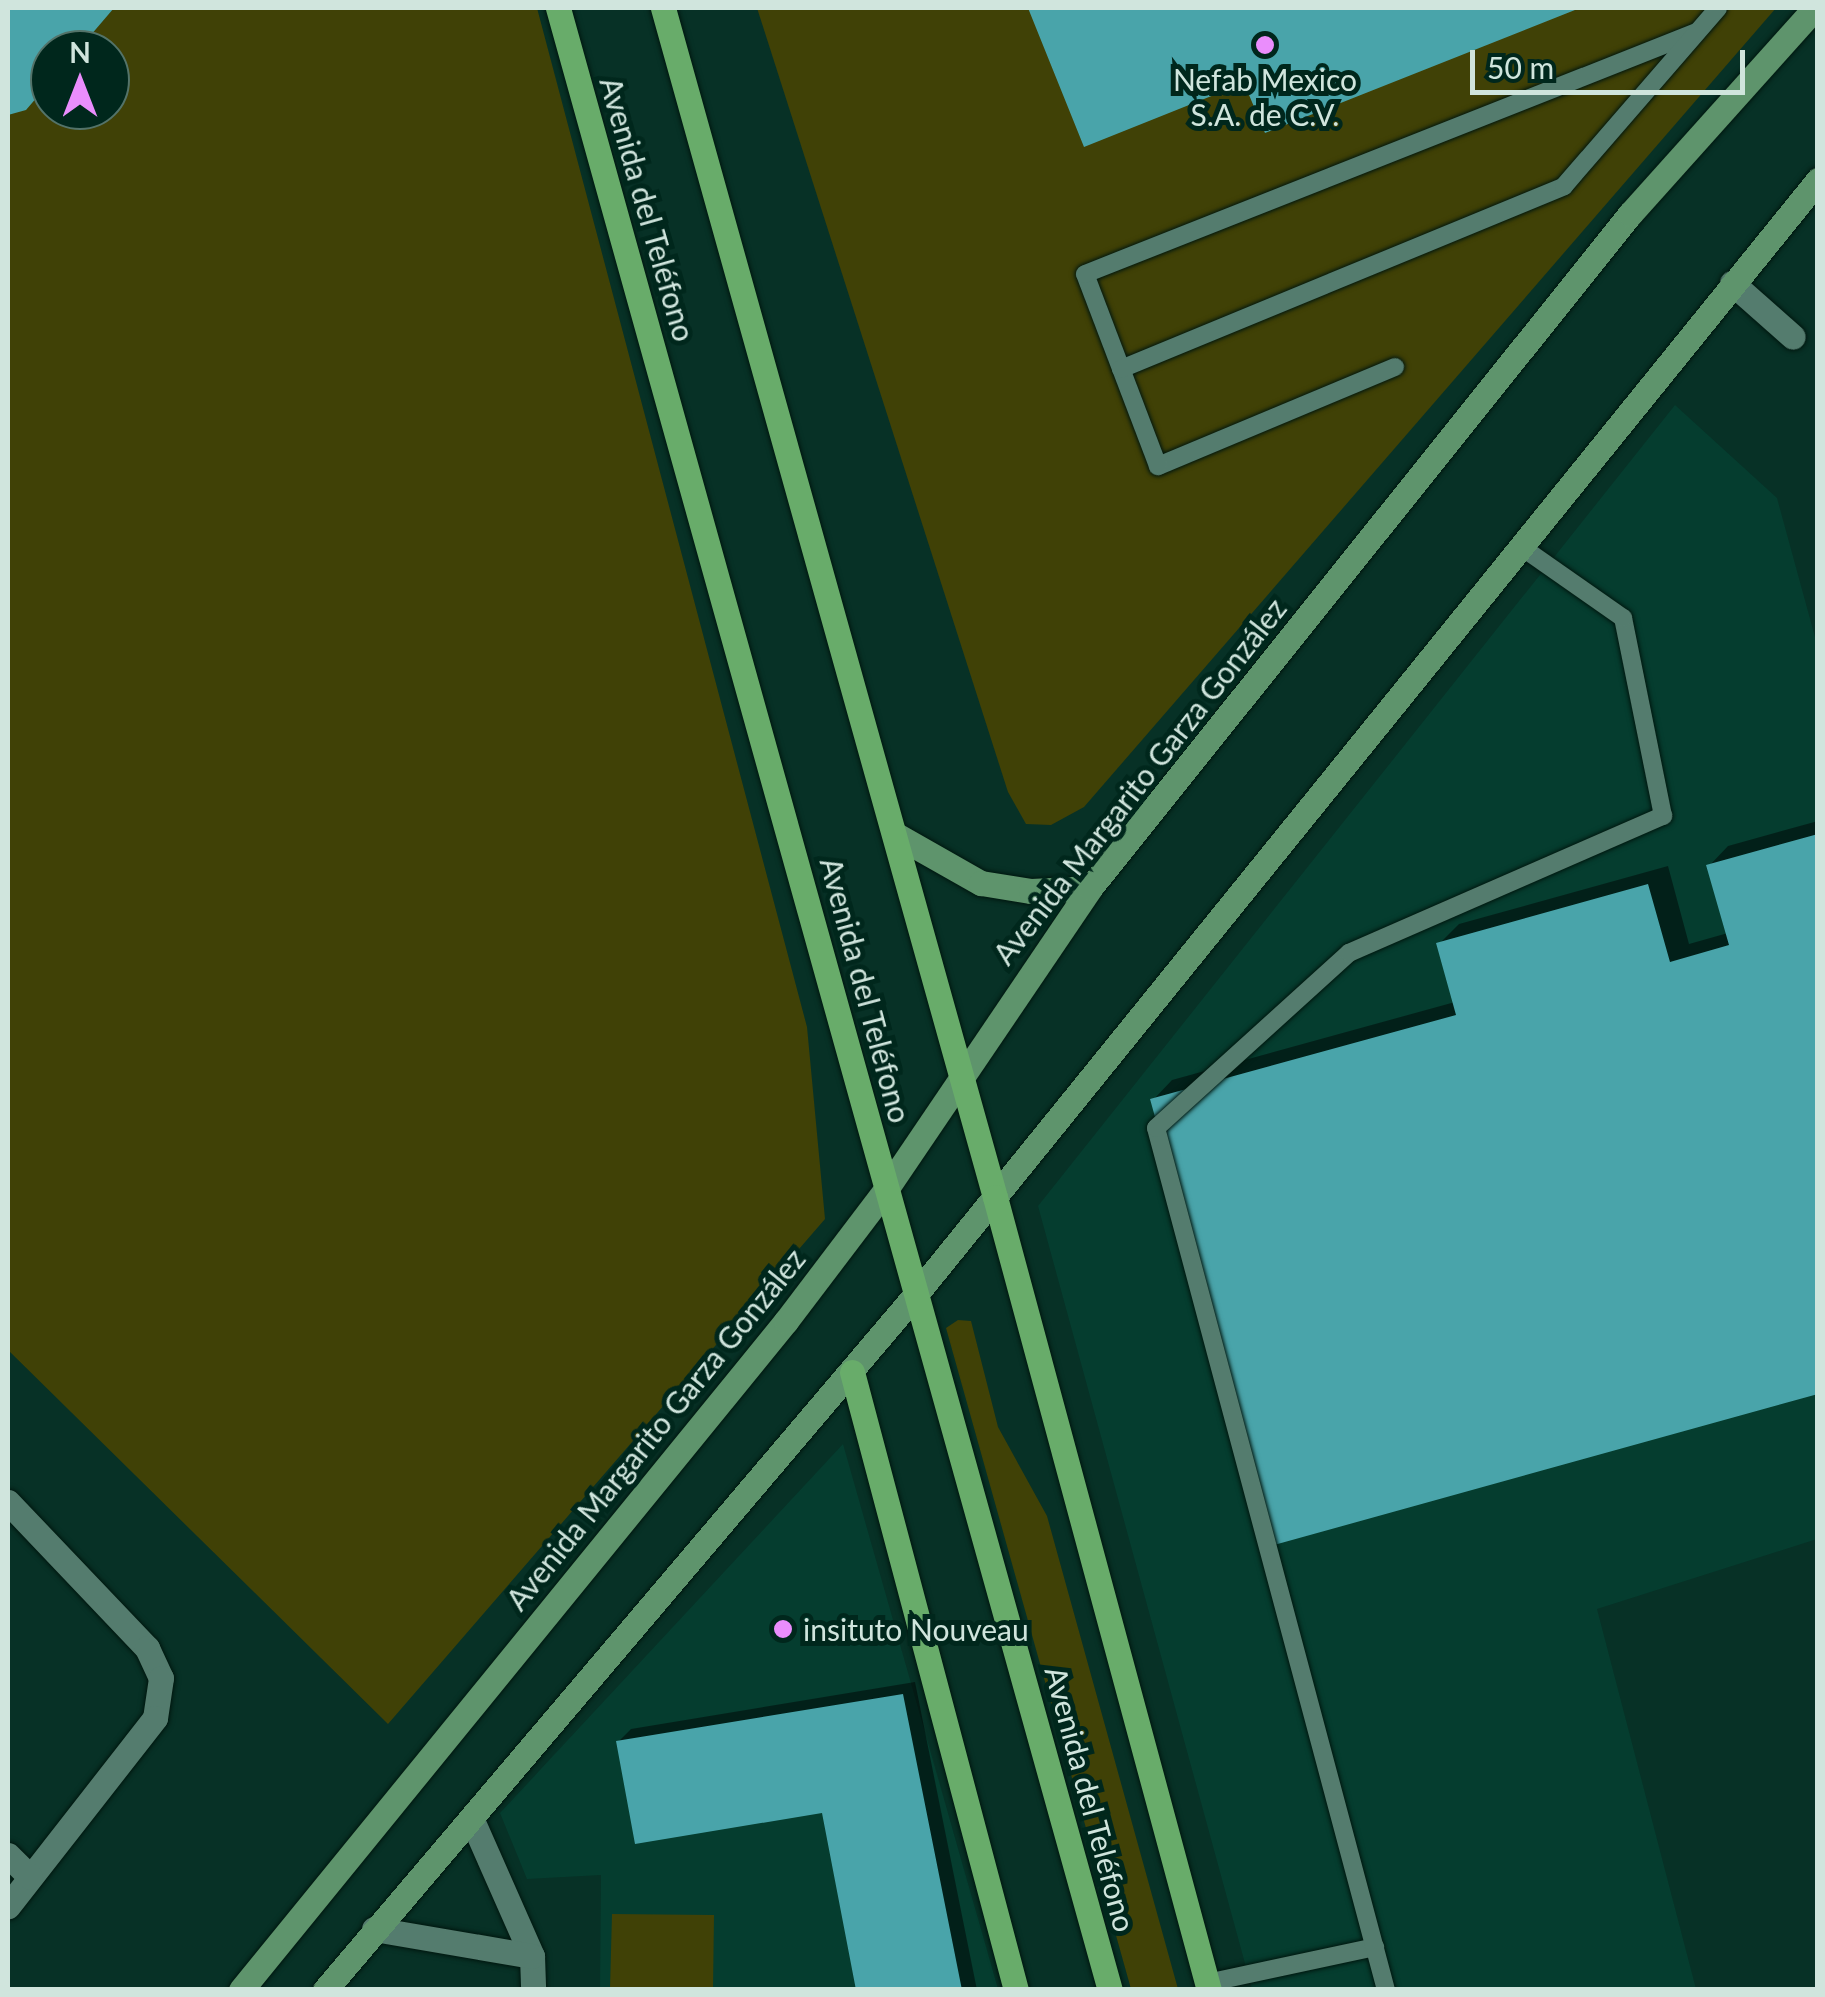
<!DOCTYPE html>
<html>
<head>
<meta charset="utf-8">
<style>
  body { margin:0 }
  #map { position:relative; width:1825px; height:1997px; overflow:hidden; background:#073126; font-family:Lato,sans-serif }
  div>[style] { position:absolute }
  .built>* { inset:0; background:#053d2f }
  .green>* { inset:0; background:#404106 }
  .shadow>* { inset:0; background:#0007 }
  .building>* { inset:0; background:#49a4aa }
  .roads { filter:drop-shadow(0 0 2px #00170f) drop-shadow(0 0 2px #00170f) }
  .lane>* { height:18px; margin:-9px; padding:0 9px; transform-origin:9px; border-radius:9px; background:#547c6e }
  .street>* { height:25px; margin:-12.5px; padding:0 12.5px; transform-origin:12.5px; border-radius:12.5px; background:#547c6e }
  .secondary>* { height:25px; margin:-12.5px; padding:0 12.5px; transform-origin:12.5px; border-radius:12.5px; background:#5e946c }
  .primary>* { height:25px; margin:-12.5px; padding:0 12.5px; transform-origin:12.5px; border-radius:12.5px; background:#68ac6a }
  .dots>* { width:28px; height:28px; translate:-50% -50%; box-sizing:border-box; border:5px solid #00271c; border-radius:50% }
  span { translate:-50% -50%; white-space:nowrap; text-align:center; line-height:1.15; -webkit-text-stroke:10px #00271c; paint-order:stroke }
  .poi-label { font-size:30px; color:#d0e5dd }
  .left { translate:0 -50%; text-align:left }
  .street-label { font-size:30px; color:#d0e5dd }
  .frame { position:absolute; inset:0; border:10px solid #d0e5dd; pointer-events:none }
  .north { position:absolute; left:30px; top:30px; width:100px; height:100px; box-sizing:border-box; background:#00271c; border:2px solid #537369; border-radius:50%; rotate:0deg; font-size:28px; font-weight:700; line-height:40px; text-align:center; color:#d0e5dd }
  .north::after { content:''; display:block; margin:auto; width:35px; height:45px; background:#ea8dfc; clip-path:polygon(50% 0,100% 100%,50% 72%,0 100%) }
  .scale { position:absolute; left:1470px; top:50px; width:275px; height:45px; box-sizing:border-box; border:5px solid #d0e5dd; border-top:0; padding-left:12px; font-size:30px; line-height:35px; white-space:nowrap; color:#d0e5dd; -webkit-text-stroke:8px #00271c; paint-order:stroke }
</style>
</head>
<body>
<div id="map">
  <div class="built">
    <i style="clip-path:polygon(1675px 405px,1777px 498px,1818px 648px,1817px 1539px,1597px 1609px,1696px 1989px,1252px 1989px,1038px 1206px)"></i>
    <i style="clip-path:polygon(843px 1444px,998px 1989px,600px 1989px,601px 1875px,527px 1879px,500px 1813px)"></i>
  </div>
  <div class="green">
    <i style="clip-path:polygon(evenodd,8px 8px,537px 8px,807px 1027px,825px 1219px,388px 1724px,8px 1350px,8px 8px,50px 50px,110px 50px,110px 110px,50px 110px,50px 50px)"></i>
    <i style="clip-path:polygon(757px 8px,1776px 8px,1084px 807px,1051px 825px,1026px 824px,1008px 792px)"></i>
    <i style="clip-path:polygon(958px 1320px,971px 1321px,998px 1427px,1047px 1516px,1178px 1989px,1131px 1989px,946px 1328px)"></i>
    <i style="clip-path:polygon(612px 1914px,714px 1915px,713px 1989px,610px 1989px)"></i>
  </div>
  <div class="shadow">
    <i style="clip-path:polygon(8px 8px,114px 8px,77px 50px,50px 50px,50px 82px,25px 108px,8px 112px)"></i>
    <i style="clip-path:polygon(1031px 8px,1574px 8px,1266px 130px,1246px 80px,1086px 144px)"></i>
    <i style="clip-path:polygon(1818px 821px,1818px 1392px,1153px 1100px,1172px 1080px,1455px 1002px,1439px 944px,1459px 924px,1668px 866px,1689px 944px,1728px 933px,1709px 866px,1728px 846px)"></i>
    <i style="clip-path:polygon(915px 1682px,977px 1990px,858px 1990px,824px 1810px,618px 1742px,631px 1729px)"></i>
  </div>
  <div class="building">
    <i style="clip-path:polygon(8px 8px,114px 8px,78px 50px,50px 50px,50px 82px,26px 110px,8px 115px)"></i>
    <i style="clip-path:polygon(1028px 8px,1580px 8px,1265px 133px,1244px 83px,1084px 147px)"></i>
    <i style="clip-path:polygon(1818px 834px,1818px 1394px,1274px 1545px,1150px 1099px,1456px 1015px,1436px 943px,1648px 884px,1670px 962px,1729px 945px,1706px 865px)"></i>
    <i style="clip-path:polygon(903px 1694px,962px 1990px,856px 1990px,822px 1813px,635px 1844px,616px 1741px)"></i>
  </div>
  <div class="roads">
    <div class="lane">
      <i style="left:1395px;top:367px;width:257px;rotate:157.3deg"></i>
      <i style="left:1158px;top:466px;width:205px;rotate:-110.8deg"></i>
      <i style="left:1085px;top:274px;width:658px;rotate:-21.58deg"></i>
      <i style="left:1121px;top:369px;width:479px;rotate:-22.4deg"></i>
      <i style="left:1564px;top:186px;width:235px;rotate:-49.1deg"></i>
      <i style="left:1207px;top:1983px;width:172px;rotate:-12.1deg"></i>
      <i style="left:1386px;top:1990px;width:892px;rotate:-104.94deg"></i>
      <i style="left:1156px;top:1128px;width:261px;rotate:-42.2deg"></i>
      <i style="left:1349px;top:953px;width:343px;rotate:-23.6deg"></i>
      <i style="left:1663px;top:816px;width:202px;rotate:-101.4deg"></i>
      <i style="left:1623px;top:618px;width:126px;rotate:-145deg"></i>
    </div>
    <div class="street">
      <i style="left:1732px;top:283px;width:81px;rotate:41.5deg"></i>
      <i style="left:8px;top:1502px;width:202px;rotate:46.4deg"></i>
      <i style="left:147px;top:1648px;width:33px;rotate:65deg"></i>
      <i style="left:161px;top:1678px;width:40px;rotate:98.5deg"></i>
      <i style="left:155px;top:1718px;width:239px;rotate:128deg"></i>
      <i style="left:472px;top:1820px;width:149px;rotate:66.2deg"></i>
      <i style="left:532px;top:1956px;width:34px;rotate:88deg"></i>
      <i style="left:8px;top:1855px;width:31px;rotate:45deg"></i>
      <i style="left:374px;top:1929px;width:160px;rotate:9.7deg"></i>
    </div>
    <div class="secondary">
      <i style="left:896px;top:835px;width:98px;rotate:29.5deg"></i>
      <i style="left:981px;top:883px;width:51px;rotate:9.1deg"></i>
      <i style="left:1031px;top:891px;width:59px;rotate:-2.9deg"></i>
      <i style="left:241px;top:1990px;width:863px;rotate:-50.83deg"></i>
      <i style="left:786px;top:1321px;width:167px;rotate:-52.8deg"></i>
      <i style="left:887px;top:1188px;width:362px;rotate:-55.9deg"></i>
      <i style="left:1090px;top:888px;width:864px;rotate:-51.3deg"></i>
      <i style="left:1630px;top:214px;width:277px;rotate:-48.1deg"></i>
      <i style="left:325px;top:1990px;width:914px;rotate:-49.66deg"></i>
      <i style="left:917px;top:1293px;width:1432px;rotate:-51.01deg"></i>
    </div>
    <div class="primary">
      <i style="left:558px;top:8px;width:2057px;rotate:74.44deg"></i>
      <i style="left:663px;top:8px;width:1234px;rotate:74.4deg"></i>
      <i style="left:995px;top:1197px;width:821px;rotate:74.9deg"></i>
      <i style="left:852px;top:1372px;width:639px;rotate:75.14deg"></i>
    </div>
  </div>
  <div class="dots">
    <i style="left:1265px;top:45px;background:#ea8dfc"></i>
    <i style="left:783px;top:1629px;background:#ea8dfc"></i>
  </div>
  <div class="poi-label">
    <span style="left:1265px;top:96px">Nefab Mexico<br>S.A. de C.V.</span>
    <span class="left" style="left:803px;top:1629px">insituto Nouveau</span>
  </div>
  <div class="street-label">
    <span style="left:648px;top:209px;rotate:74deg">Avenida del Teléfono</span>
    <span style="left:1139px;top:781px;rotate:-52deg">Avenida Margarito Garza González</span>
    <span style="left:866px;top:990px;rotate:75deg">Avenida del Teléfono</span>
    <span style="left:655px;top:1429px;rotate:-51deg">Avenida Margarito Garza González</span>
    <span style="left:1091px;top:1799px;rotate:75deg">Avenida del Teléfono</span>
  </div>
  <div class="frame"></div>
  <div class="north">N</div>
  <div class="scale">50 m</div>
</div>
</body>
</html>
